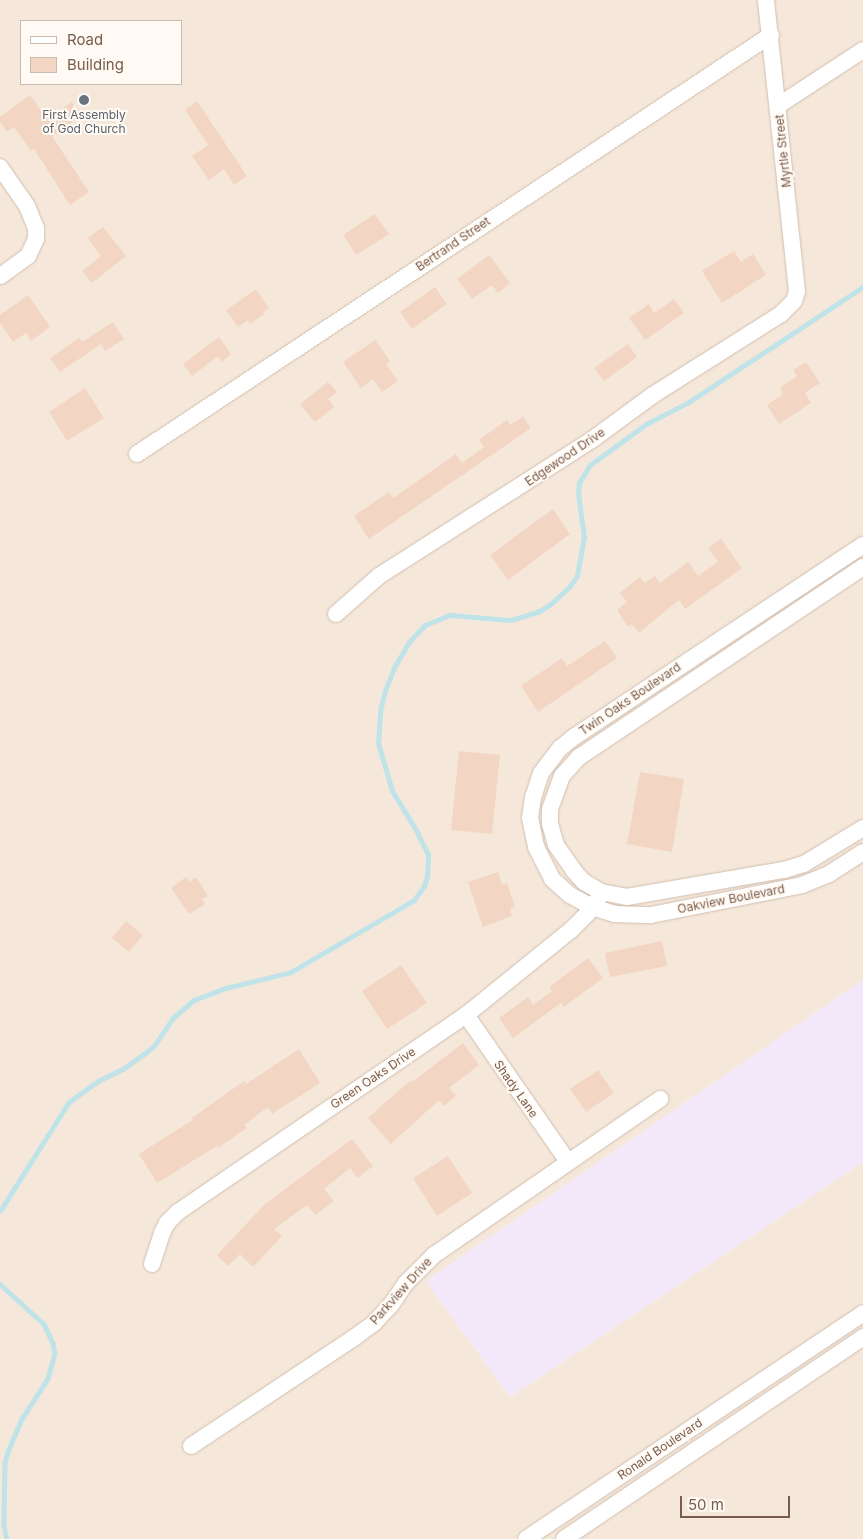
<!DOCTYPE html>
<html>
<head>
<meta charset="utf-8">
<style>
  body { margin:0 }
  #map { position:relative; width:863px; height:1539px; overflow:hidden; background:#fdf6ec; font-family:Inter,sans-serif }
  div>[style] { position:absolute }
  .residential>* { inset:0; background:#f5e8da }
  .education>* { inset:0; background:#f3e8fa }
  .stream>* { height:4.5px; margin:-2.25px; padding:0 2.25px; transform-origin:2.25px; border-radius:2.25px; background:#bfe3e8 }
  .building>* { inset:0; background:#f3d5c3 }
  .roads { filter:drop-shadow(0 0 1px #d1beb0) drop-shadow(0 0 1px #d1beb0) }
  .minor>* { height:16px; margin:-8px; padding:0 8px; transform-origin:8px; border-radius:8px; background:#fff }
  .dots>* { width:14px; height:14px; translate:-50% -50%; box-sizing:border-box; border:2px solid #fffaf3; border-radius:50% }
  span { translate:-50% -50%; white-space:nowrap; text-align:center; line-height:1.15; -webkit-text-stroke:4px #fffaf3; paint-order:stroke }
  .worship-label { font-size:12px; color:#5b616d }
  .street-label { font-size:12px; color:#7a5c4d }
  .legend { position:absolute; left:20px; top:20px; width:162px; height:65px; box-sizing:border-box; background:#fffaf3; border:1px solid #cabbb1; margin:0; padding:6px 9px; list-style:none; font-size:15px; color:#7a5c4d }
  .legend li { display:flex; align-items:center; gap:10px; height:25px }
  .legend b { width:25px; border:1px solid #cabbb1 }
  .scale { position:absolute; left:680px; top:1496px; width:110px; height:22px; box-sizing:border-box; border:2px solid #7a5c4d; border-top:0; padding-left:6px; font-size:15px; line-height:18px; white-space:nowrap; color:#7a5c4d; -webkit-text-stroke:4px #fffaf3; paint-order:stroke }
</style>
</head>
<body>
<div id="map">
  <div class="residential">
    <i style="clip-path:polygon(evenodd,0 0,863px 0,863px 980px,426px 1281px,510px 1397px,863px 1162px,863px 1539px,0 1539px,0 0,21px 21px,181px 21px,181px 84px,21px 84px,21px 21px)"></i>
  </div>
  <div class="education">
    <i style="clip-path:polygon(863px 980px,863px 1162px,510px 1397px,426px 1281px)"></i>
  </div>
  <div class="stream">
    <i style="left:0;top:1211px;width:129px;rotate:-57.7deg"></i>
    <i style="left:69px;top:1102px;width:36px;rotate:-36deg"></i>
    <i style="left:98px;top:1081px;width:28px;rotate:-26deg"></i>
    <i style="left:123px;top:1069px;width:26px;rotate:-36deg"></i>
    <i style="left:144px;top:1054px;width:13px;rotate:-39deg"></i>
    <i style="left:154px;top:1046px;width:34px;rotate:-56deg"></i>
    <i style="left:173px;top:1018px;width:28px;rotate:-41deg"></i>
    <i style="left:194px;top:1000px;width:30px;rotate:-21deg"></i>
    <i style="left:222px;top:989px;width:71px;rotate:-13.8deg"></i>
    <i style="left:291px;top:972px;width:143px;rotate:-30.3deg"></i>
    <i style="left:414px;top:900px;width:17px;rotate:-54deg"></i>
    <i style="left:424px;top:886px;width:9px;rotate:-72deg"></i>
    <i style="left:427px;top:877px;width:22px;rotate:-87deg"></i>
    <i style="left:428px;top:855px;width:25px;rotate:-116deg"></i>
    <i style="left:417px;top:832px;width:48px;rotate:-121.4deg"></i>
    <i style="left:392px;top:791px;width:50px;rotate:-106.3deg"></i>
    <i style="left:378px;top:743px;width:32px;rotate:-86deg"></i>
    <i style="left:380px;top:711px;width:21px;rotate:-76deg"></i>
    <i style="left:385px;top:691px;width:25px;rotate:-69deg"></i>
    <i style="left:394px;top:668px;width:30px;rotate:-60deg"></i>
    <i style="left:409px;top:642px;width:23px;rotate:-47deg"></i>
    <i style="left:425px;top:625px;width:27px;rotate:-22deg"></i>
    <i style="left:450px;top:615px;width:61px;rotate:4.7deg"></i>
    <i style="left:511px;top:620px;width:28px;rotate:-17deg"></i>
    <i style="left:538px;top:612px;width:15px;rotate:-32deg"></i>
    <i style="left:551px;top:604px;width:26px;rotate:-43deg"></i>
    <i style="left:570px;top:586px;width:12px;rotate:-55deg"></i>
    <i style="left:577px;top:576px;width:39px;rotate:-80deg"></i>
    <i style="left:584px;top:538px;width:45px;rotate:-97.6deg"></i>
    <i style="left:578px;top:493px;width:10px;rotate:-84deg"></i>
    <i style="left:579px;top:483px;width:21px;rotate:-59deg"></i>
    <i style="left:590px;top:465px;width:69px;rotate:-36.2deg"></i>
    <i style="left:646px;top:424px;width:48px;rotate:-27.1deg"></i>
    <i style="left:689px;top:402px;width:209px;rotate:-33.5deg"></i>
    <i style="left:0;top:1284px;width:59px;rotate:42.3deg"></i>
    <i style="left:44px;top:1324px;width:21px;rotate:65deg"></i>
    <i style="left:53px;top:1343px;width:11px;rotate:80deg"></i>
    <i style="left:55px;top:1354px;width:26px;rotate:106deg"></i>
    <i style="left:48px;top:1379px;width:48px;rotate:123deg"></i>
    <i style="left:22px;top:1419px;width:36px;rotate:113deg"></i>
    <i style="left:8px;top:1452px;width:11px;rotate:105deg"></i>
    <i style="left:5px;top:1463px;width:63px;rotate:90.9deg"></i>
    <i style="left:4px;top:1526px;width:13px;rotate:77deg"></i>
  </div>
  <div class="building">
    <i style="clip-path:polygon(30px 95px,47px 119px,72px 102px,82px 115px,52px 136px,89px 192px,70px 205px,34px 149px,31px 151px,14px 127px,7px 132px,0 122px,0 117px)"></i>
    <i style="clip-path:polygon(197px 101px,247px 176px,234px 185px,224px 169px,209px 180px,192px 156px,208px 145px,185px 110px)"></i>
    <i style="clip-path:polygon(375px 214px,389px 234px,356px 255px,343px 235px)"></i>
    <i style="clip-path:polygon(103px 227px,126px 256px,92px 283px,82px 271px,101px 256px,88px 238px)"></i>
    <i style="clip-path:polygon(734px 251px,741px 262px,753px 254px,766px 275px,722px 303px,702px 271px)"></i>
    <i style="clip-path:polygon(489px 255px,510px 283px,498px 293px,492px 285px,472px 299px,457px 279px)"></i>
    <i style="clip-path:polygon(435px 287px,447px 304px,412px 329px,400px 312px)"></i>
    <i style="clip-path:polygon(256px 289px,269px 308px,263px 312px,264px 314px,250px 324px,248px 320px,238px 327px,226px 310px)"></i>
    <i style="clip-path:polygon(28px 295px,50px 327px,31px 341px,26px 333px,13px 342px,0 323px,0 315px)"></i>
    <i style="clip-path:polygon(674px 299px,684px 313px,645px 340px,629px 318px,649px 304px,654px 313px)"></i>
    <i style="clip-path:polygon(113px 322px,124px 339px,105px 351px,101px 344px,60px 372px,50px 358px,79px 338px,82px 342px)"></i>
    <i style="clip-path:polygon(219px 337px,231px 354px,222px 362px,218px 356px,192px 376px,183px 364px)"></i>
    <i style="clip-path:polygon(375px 340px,390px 361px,386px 364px,398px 381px,382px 392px,373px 379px,361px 388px,343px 362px)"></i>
    <i style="clip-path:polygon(628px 344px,637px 357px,604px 381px,594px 368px)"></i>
    <i style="clip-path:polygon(806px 362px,820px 383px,805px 393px,811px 403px,779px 424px,767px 405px,783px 394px,780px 388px,797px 376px,793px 370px)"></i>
    <i style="clip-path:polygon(328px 382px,337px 392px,328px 399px,334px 407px,315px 422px,300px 404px)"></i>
    <i style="clip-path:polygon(85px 388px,104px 418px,67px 441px,49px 412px)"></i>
    <i style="clip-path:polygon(523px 417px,531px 428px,369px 539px,354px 516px,389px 492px,393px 498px,456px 454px,462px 463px,484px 447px,479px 440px,507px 420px,510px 425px)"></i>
    <i style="clip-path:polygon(553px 509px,570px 534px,508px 580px,490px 555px)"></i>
    <i style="clip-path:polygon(721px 539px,742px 568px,685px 609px,679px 600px,639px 633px,632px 624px,628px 627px,617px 610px,627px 602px,620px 593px,640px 577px,645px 583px,655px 576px,660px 583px,688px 562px,698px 576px,718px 562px,708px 548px)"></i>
    <i style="clip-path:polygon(605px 641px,617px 658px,538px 712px,521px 686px,562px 658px,567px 666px)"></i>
    <i style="clip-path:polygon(459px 751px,500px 755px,492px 834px,451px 830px)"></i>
    <i style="clip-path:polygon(640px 772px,684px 779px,672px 852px,627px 844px)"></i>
    <i style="clip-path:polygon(498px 872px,502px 885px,507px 883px,515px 907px,510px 908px,512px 916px,483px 927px,468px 882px)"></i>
    <i style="clip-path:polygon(186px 877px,189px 882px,196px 877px,208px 896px,202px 899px,205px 904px,189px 914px,171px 888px)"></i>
    <i style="clip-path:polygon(126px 921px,143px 935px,129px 952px,112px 938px)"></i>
    <i style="clip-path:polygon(662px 941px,667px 966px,610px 977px,605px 953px)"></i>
    <i style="clip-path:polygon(588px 958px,603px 978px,564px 1007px,561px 1003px,513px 1038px,499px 1018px,528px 997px,533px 1005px,552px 991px,549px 987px)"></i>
    <i style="clip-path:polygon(401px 965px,427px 1003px,387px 1029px,362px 991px)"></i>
    <i style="clip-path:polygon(463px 1043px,479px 1065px,449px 1088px,456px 1096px,444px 1106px,439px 1100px,391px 1144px,368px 1118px,411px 1080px,412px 1082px)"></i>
    <i style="clip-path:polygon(299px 1049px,320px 1083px,272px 1114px,268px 1107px,244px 1125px,247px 1128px,218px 1148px,217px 1146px,157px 1183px,139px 1154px,193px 1120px,192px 1118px,244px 1081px,246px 1084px)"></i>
    <i style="clip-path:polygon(598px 1070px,614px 1093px,586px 1112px,570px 1089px)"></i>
    <i style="clip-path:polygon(352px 1139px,373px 1166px,357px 1178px,350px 1168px,324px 1189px,334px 1201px,315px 1215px,307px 1205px,274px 1229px,282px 1236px,253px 1267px,240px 1254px,228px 1266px,217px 1255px,265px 1204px)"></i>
    <i style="clip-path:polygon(448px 1156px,472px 1193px,437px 1216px,413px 1178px)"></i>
  </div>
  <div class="roads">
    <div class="minor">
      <i style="left:779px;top:105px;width:100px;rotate:-33.2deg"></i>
      <i style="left:0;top:167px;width:47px;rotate:55.3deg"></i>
      <i style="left:27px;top:206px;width:24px;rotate:68deg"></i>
      <i style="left:36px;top:228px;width:11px;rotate:90deg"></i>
      <i style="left:36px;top:239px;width:19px;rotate:115deg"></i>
      <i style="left:28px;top:256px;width:34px;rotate:144deg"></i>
      <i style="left:137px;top:454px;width:760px;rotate:-33.46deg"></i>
      <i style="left:863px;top:545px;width:346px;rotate:146.4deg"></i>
      <i style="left:575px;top:736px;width:19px;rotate:141deg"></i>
      <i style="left:560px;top:748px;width:31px;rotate:127deg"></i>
      <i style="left:541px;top:773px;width:25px;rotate:108deg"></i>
      <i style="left:533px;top:797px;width:21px;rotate:98deg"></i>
      <i style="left:530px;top:818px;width:30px;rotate:78deg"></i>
      <i style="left:536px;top:847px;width:36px;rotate:63deg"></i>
      <i style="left:552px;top:879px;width:24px;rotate:42deg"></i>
      <i style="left:570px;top:895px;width:25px;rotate:29deg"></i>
      <i style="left:592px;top:907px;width:24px;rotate:17deg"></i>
      <i style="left:615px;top:914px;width:36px;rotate:2deg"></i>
      <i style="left:651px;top:915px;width:154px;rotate:-11.2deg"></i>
      <i style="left:802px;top:885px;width:29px;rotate:-22deg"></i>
      <i style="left:829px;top:874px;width:40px;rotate:-32.9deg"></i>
      <i style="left:863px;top:567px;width:342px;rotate:146.2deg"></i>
      <i style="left:579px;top:757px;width:25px;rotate:132deg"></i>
      <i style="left:562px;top:776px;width:35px;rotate:110deg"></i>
      <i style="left:550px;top:809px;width:15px;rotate:90deg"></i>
      <i style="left:550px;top:824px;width:22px;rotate:74deg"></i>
      <i style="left:556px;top:845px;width:32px;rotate:55deg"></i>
      <i style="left:574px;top:871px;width:15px;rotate:48deg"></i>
      <i style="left:584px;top:882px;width:20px;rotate:30deg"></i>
      <i style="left:601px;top:892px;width:26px;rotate:11deg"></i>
      <i style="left:627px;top:897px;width:159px;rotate:-9.8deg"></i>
      <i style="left:784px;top:870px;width:21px;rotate:-17deg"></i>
      <i style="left:804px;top:864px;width:69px;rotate:-31.4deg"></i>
      <i style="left:336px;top:614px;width:57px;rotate:-41.5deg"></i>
      <i style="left:379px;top:576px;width:254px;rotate:-32.6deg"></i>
      <i style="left:593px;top:439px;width:74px;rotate:-36.3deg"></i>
      <i style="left:653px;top:395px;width:151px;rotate:-32.3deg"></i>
      <i style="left:781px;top:314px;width:18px;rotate:-45deg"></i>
      <i style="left:794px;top:301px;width:10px;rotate:-73deg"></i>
      <i style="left:797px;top:291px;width:293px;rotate:-96.1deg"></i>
      <i style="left:466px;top:1015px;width:179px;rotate:55.2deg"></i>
      <i style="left:152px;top:1264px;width:33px;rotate:-72deg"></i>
      <i style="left:162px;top:1233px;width:11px;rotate:-63deg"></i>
      <i style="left:167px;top:1223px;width:16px;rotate:-45deg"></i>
      <i style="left:178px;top:1212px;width:349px;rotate:-34.4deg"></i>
      <i style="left:466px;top:1015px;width:135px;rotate:-39deg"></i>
      <i style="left:571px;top:930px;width:23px;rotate:-45deg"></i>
      <i style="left:587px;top:914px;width:19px;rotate:-54deg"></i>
      <i style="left:191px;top:1446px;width:197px;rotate:-33.6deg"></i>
      <i style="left:355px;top:1337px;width:24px;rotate:-36deg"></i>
      <i style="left:374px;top:1323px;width:25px;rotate:-47deg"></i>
      <i style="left:391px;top:1305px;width:27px;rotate:-56deg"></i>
      <i style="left:406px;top:1283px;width:40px;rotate:-45deg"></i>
      <i style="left:434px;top:1255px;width:275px;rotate:-34.6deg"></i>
      <i style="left:526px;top:1539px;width:406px;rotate:-33.8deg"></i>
      <i style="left:564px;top:1539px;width:361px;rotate:-34deg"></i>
    </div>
  </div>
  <div class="dots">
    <i style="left:84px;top:100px;background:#6b7280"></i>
  </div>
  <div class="worship-label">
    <span style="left:84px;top:122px">First Assembly<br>of God Church</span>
  </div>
  <div class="street-label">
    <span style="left:783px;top:151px;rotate:-96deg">Myrtle Street</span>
    <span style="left:453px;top:244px;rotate:-34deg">Bertrand Street</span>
    <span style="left:565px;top:457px;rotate:-34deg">Edgewood Drive</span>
    <span style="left:630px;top:699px;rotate:-34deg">Twin Oaks Boulevard</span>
    <span style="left:731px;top:899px;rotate:-11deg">Oakview Boulevard</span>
    <span style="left:373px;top:1078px;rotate:-34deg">Green Oaks Drive</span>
    <span style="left:516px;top:1089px;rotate:55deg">Shady Lane</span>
    <span style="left:401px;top:1291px;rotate:-48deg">Parkview Drive</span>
    <span style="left:660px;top:1449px;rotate:-34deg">Ronald Boulevard</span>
  </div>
  <ul class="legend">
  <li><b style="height:6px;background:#fff"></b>Road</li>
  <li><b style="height:14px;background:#f3d5c3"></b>Building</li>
  </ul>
  <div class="scale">50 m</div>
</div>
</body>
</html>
